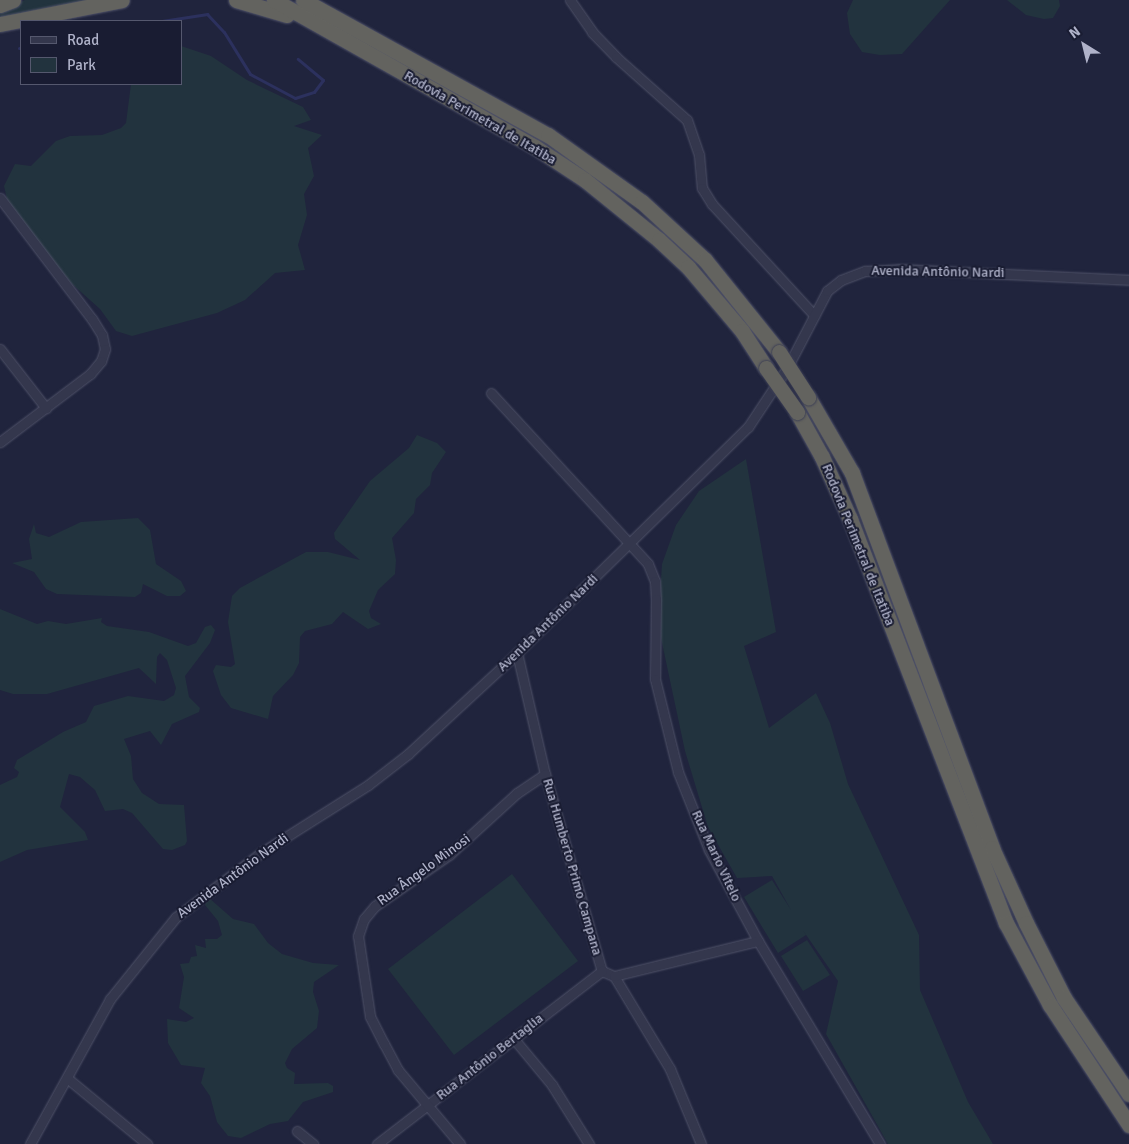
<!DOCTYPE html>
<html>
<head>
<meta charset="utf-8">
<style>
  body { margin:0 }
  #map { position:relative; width:1129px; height:1144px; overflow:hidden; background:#20243d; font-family:Signika,sans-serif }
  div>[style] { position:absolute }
  .green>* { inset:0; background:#22333e }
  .stream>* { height:3px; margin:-1.5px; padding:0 1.5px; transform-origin:1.5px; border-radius:1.5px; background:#2c315e }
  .roads { filter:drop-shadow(0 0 1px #4f5268) drop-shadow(0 0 1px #4f5268) }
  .minor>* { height:9px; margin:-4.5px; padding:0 4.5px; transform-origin:4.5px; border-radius:4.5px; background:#34374d }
  .trunk>* { height:15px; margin:-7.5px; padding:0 7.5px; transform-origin:7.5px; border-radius:7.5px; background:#63635f }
  .bridges { filter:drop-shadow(0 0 1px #3c3f55) drop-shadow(0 0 1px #3c3f55) }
  .trunk-bridge>* { height:15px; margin:-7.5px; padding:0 7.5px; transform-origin:7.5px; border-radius:7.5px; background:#63635f }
  span { translate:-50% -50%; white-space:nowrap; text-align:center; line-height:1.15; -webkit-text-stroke:4px #191c32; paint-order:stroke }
  .street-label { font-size:14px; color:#afb2c9 }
  .legend { position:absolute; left:20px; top:20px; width:162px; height:65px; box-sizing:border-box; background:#191c32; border:1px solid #55586e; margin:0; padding:6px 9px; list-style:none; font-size:15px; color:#afb2c9 }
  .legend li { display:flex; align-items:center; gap:10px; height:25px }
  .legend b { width:25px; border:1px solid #55586e }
  .north { position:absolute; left:1059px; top:20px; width:50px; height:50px; -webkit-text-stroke:4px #191c32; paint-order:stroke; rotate:324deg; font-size:14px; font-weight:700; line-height:20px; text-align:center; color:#afb2c9 }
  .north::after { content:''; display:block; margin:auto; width:18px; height:22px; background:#afb2c9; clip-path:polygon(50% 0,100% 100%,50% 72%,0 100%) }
</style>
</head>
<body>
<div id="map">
  <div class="green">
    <i style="clip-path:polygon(25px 0,93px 0,0 20px,0 11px)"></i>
    <i style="clip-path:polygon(853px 0,950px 0,902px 54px,880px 55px,862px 52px,850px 34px,847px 13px)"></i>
    <i style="clip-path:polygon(1007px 0,1059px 0,1060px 6px,1053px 18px,1044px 19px,1026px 15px)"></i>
    <i style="clip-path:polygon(181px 46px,211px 56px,247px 80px,303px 107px,311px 120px,294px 126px,322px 135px,308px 148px,314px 176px,304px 194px,307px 215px,298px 245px,305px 270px,275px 273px,245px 300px,217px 313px,132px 336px,116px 331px,100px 309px,72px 284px,22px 223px,7px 199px,4px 186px,15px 164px,31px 166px,56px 141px,70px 136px,102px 135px,121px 128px,126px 123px,131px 84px,181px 84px)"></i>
    <i style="clip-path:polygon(417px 435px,437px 443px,446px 452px,432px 473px,430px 485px,416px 499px,414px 513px,392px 538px,396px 560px,395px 574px,378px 590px,369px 611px,371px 618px,381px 624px,368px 629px,343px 612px,332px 624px,305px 631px,300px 637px,299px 663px,293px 675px,273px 696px,268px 719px,231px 708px,221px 695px,213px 671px,216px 665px,231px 667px,235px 664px,228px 622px,232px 596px,240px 588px,306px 552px,328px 552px,360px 560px,335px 539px,334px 533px,370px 481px,409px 448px)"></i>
    <i style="clip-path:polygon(746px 459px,776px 632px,744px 646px,769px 728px,816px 693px,830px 723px,848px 784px,919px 935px,920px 990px,968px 1102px,993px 1144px,888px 1144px,826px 1034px,838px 981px,802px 929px,806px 935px,778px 953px,744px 897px,772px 880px,791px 910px,772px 876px,737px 878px,708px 827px,685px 751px,658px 624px,662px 564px,676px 525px,699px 491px)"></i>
    <i style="clip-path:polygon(138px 518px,150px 530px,156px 564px,181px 581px,186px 591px,180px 596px,167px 596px,143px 584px,141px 593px,135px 597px,57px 594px,46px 589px,34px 572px,12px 563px,32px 559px,29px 539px,34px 524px,36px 533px,49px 537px,81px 522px)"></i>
    <i style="clip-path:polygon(0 609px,37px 624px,48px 621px,66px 624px,102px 618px,101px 622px,107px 626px,149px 632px,188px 646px,196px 643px,205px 627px,211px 625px,215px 630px,210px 643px,185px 676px,189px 697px,200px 708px,199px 712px,172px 724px,161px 745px,150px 731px,124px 739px,131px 756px,133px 779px,142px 793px,159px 804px,184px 805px,187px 841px,185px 845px,172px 850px,163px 849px,132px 813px,123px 809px,105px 811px,95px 790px,80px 777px,69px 774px,60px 807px,85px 832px,88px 840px,27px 850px,0 862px,0 785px,17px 777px,19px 772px,14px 768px,17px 760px,63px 732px,86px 722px,94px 706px,128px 696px,164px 701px,174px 695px,176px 688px,167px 660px,160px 653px,157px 657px,156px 684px,139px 668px,47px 694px,13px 694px,0 690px)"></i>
    <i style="clip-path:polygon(512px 874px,578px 961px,454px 1055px,388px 969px)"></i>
    <i style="clip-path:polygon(209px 898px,233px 919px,254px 924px,268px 943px,282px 954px,313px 963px,339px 965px,314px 982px,313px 992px,319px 1011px,317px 1028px,292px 1049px,285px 1063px,287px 1068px,295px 1073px,294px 1084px,328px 1083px,333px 1086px,333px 1092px,303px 1102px,288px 1121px,270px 1124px,241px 1138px,228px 1136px,217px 1122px,210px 1096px,201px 1083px,205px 1068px,181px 1065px,168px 1043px,167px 1019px,186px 1022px,194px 1018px,179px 1008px,184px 977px,180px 964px,189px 963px,191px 957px,197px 956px,195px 945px,206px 948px,205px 939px,217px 939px,222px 935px,218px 921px,205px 905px)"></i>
    <i style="clip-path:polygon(807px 940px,830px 975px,803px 991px,781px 956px)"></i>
  </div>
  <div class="stream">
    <i style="left:162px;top:21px;width:46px;rotate:-8.8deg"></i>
    <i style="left:207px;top:14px;width:25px;rotate:47deg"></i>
    <i style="left:224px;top:32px;width:49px;rotate:58.2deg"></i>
    <i style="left:250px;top:74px;width:51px;rotate:28.1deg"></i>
    <i style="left:295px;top:98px;width:20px;rotate:-18deg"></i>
    <i style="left:314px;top:92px;width:15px;rotate:-53deg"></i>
    <i style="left:323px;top:80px;width:33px;rotate:-140deg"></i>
    <i style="left:19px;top:48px;width:2px"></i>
  </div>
  <div class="roads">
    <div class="minor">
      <i style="left:570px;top:0;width:39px;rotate:55deg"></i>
      <i style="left:592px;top:32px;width:35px;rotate:46deg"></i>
      <i style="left:616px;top:57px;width:95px;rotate:41.6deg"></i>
      <i style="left:687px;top:120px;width:37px;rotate:71deg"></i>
      <i style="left:699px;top:155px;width:33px;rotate:85deg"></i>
      <i style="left:702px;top:188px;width:19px;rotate:58deg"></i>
      <i style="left:712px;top:204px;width:151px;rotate:47.4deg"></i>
      <i style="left:0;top:198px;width:152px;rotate:52.8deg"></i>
      <i style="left:92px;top:319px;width:19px;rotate:58deg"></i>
      <i style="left:102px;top:335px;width:14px;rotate:78deg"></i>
      <i style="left:105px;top:349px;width:13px;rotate:108deg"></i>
      <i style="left:101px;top:361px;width:17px;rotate:130deg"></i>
      <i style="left:90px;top:374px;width:113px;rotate:142.9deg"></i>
      <i style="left:0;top:349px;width:75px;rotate:52.1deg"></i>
      <i style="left:491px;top:393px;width:232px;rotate:47.4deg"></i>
      <i style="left:648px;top:564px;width:18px;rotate:68deg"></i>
      <i style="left:655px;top:581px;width:18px;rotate:87deg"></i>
      <i style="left:656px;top:599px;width:80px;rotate:90.7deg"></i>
      <i style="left:655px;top:679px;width:96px;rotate:76.1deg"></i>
      <i style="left:678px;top:772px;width:84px;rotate:68.3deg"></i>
      <i style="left:709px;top:850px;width:103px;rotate:61.7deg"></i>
      <i style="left:758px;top:941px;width:237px;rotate:59deg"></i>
      <i style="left:517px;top:653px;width:124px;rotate:77deg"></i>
      <i style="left:545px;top:774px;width:205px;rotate:73.9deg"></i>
      <i style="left:602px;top:971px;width:13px;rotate:23deg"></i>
      <i style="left:614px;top:976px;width:109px;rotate:58.9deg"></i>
      <i style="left:670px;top:1069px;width:81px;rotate:67.5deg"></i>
      <i style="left:614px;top:976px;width:148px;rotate:-13.7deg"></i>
      <i style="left:514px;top:1039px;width:60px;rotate:50.4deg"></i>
      <i style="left:552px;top:1085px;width:70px;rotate:57.9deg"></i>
      <i style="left:67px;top:1078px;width:104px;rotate:39.5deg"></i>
      <i style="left:297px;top:1131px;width:21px;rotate:39deg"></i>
      <i style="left:30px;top:1144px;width:166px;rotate:-61.1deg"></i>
      <i style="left:110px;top:999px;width:105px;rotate:-51.2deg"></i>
      <i style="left:176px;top:917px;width:108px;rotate:-37.1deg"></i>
      <i style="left:262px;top:852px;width:125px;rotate:-32.3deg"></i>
      <i style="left:368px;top:785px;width:51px;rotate:-37.8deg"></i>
      <i style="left:408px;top:754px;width:149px;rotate:-42.8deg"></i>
      <i style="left:517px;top:653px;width:323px;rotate:-44.4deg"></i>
      <i style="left:748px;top:427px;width:71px;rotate:-56.5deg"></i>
      <i style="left:787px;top:368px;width:87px;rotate:-62.5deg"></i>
      <i style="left:827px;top:291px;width:18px;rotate:-38deg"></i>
      <i style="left:841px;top:280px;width:26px;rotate:-21deg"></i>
      <i style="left:865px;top:271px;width:34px;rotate:-3deg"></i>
      <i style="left:899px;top:269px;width:230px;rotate:2.7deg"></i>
      <i style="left:377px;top:1144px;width:284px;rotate:-37.6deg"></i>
      <i style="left:460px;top:1144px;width:97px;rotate:-130deg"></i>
      <i style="left:398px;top:1070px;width:30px;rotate:-118deg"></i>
      <i style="left:384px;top:1044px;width:31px;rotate:-117deg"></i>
      <i style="left:370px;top:1016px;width:81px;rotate:-98.5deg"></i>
      <i style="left:358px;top:936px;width:18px;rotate:-71deg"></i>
      <i style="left:364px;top:919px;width:17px;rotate:-50deg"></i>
      <i style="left:375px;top:906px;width:90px;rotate:-34.6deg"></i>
      <i style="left:449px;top:855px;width:92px;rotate:-42.4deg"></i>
      <i style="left:517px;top:793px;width:34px;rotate:-34deg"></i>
    </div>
    <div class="trunk">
      <i style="left:236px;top:0;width:53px;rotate:16.4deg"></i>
      <i style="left:274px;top:0;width:300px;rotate:29.4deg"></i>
      <i style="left:535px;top:147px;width:60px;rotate:33.4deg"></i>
      <i style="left:585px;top:180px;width:95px;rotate:39deg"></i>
      <i style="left:659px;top:240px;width:40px;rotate:43deg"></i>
      <i style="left:688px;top:267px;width:84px;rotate:49.8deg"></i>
      <i style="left:742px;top:331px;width:44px;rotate:57deg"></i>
      <i style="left:303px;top:0;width:280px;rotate:28.9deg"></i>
      <i style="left:548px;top:135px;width:115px;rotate:35.5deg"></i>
      <i style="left:642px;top:202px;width:86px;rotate:42.6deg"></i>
      <i style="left:705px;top:260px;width:118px;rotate:51.2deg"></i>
      <i style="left:0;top:5px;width:14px;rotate:-21deg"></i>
      <i style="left:0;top:24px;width:124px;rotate:-11.1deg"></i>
      <i style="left:808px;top:397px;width:88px;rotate:59.9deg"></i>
      <i style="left:852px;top:473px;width:400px;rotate:69.5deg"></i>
      <i style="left:992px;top:848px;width:82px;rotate:65.6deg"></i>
      <i style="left:1026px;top:923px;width:84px;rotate:63.1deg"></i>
      <i style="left:1064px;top:998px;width:116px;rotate:55.9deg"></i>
      <i style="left:797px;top:412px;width:51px;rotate:60.9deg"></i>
      <i style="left:822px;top:457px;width:68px;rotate:65.7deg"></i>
      <i style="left:850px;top:519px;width:433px;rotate:68.9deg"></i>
      <i style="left:1006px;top:923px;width:93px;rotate:61.8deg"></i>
      <i style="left:1050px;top:1005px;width:144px;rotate:56.6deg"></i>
    </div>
  </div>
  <div class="bridges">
    <div class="trunk-bridge">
      <i style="left:779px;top:352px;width:54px;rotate:57.2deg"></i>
      <i style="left:766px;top:368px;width:54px;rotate:54.8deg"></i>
    </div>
  </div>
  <div class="street-label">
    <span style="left:480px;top:118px;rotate:30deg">Rodovia Perimetral de Itatiba</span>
    <span style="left:938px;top:272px;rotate:1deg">Avenida Antônio Nardi</span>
    <span style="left:858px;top:545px;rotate:68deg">Rodovia Perimetral de Itatiba</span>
    <span style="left:548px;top:623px;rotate:-44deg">Avenida Antônio Nardi</span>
    <span style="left:716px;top:856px;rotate:65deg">Rua Mario Vitelo</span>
    <span style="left:572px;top:867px;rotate:74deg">Rua Humberto Primo Campana</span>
    <span style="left:424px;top:870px;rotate:-36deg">Rua Ângelo Minosi</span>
    <span style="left:233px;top:876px;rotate:-36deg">Avenida Antônio Nardi</span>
    <span style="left:490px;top:1057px;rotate:-38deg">Rua Antônio Bertaglia</span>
  </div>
  <ul class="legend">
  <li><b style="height:6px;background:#34374d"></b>Road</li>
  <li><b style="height:14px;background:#22333e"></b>Park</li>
  </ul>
  <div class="north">N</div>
</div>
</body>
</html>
